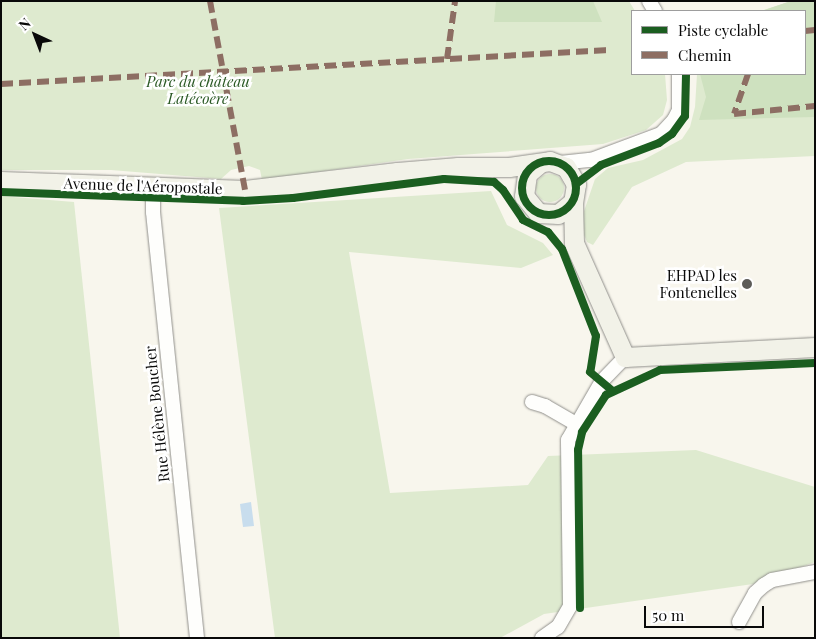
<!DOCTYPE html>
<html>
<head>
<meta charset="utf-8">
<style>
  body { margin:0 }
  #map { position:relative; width:816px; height:639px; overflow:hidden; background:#f8f6ed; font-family:"Playfair Display",serif }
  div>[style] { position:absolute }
  .green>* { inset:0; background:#deeacf }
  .round { border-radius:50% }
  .forest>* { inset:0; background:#cee1bf }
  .water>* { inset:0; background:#c8dded }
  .roads { filter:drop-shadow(0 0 1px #91908c) drop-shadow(0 0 1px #91908c) }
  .street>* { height:14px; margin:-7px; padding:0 7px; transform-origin:7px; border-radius:7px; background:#fefefc }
  .secondary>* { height:19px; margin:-9.5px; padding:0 9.5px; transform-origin:9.5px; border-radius:9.5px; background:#f2f2e8 }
  .quiet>* { height:6px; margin-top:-3px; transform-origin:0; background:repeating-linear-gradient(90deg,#8d6e63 0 12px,transparent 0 18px) }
  .cycleway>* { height:8px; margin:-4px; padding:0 4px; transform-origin:4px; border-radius:4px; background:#1b5e20 }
  .cycleway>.ring { margin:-4px; padding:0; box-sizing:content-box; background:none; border:8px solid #1b5e20; border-radius:50% }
  .dots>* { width:14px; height:14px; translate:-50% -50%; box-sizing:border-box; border:2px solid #fff; border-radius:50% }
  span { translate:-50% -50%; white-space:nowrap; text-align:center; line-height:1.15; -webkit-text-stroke:5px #fff; paint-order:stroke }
  .park-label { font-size:15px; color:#295823; font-style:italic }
  .street-label { font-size:15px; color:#090909 }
  .poi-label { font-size:15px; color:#090909 }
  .right { translate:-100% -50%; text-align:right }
  .frame { position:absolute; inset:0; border:2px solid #090909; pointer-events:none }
  .legend { position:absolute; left:631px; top:10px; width:175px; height:65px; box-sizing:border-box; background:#fff; border:1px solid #9d9d9d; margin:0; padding:6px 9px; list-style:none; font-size:15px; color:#090909 }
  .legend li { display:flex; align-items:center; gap:10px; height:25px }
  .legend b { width:25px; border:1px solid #9d9d9d }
  .north { position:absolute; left:10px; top:10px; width:50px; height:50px; -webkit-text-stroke:4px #fff; paint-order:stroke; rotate:317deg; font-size:14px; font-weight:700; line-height:20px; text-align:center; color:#090909 }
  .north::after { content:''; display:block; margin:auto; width:18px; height:22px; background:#090909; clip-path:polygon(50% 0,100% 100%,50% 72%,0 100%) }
  .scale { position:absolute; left:644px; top:606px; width:120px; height:22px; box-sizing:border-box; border:2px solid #090909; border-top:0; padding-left:6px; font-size:15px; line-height:18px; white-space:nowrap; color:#090909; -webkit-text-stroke:4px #fff; paint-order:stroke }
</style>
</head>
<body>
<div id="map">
  <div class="green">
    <i style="clip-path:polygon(1px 1px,629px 1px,635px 11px,632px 11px,632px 74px,665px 74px,667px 100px,663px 115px,646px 130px,603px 144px,408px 159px,262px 180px,260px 170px,249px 166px,231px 170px,221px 179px,111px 170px,1px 170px)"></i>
    <i style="clip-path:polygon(791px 1px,815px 1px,815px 156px,686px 162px,632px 187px,593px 245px,587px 242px,581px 228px,582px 217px,595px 179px,608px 168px,643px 160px,682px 139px,690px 127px,695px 107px,697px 74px,805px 74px,805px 11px,761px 11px)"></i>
    <i class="round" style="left:536px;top:174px;width:28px;height:28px"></i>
    <i style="clip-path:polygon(491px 191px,507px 225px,543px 243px,553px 255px,521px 268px,349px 252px,390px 493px,528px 485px,548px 456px,696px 450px,815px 487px,815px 562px,753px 584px,544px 614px,500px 638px,275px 638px,219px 208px)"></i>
    <i style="clip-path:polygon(1px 196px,74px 202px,120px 638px,1px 638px)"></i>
  </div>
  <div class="forest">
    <i style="clip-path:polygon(496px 1px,593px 1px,602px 22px,494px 22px)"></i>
    <i style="clip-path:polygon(791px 1px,815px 1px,815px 117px,699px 120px,706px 97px,700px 74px,805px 74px,805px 11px,761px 11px)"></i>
  </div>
  <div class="water">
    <i style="clip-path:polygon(251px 502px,254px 526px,243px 527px,240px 504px)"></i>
  </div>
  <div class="roads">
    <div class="street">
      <i style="left:649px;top:1px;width:12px;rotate:59deg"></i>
      <i style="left:560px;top:163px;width:31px;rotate:-6deg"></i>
      <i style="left:591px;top:160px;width:75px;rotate:-20.4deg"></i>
      <i style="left:661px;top:134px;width:19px;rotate:-47deg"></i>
      <i style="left:674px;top:120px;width:11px;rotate:-63deg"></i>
      <i style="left:679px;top:110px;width:36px;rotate:-90deg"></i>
      <i style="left:153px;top:186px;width:26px;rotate:90deg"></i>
      <i style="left:153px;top:212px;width:428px;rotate:84.1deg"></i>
      <i style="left:532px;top:402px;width:14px;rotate:17deg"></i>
      <i style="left:545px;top:406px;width:34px;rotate:30deg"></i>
      <i style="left:739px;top:622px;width:33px;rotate:-61deg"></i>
      <i style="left:755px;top:593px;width:12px;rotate:-42deg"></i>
      <i style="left:764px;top:585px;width:9px;rotate:-32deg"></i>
      <i style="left:772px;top:580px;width:44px;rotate:-10.5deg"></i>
      <i style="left:542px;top:638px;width:19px;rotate:-35deg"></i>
      <i style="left:558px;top:627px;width:24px;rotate:-60deg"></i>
      <i style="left:570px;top:606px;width:166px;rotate:-90.7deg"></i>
      <i style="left:568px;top:440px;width:68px;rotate:-60deg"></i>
      <i style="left:602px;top:381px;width:33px;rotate:-46deg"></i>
    </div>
    <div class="secondary">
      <i style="left:1px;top:181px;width:244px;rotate:2.1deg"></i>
      <i style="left:245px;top:190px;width:153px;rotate:-6.8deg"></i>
      <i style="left:397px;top:172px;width:61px;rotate:-4.7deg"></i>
      <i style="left:458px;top:167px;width:51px"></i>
      <i style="left:509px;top:167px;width:41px;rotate:-8.3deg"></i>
      <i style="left:550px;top:161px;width:17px;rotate:21deg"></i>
      <i style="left:566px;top:167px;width:20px;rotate:60deg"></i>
      <i style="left:576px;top:184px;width:18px;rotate:99deg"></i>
      <i style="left:573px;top:202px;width:19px;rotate:141deg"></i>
      <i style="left:558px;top:214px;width:20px;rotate:-177deg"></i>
      <i style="left:538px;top:213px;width:22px;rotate:-129deg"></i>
      <i style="left:524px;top:196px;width:22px;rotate:-82deg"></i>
      <i style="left:527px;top:174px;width:17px;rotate:-40deg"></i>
      <i style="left:573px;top:202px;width:41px;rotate:88.6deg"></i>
      <i style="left:574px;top:243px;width:125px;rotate:65.9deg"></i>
      <i style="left:625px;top:357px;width:190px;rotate:-3deg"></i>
    </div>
  </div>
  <div class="quiet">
    <i style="left:210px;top:1px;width:192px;rotate:79.5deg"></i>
    <i style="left:805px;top:31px;width:10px;rotate:-6deg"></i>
    <i style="left:447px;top:59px;width:59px;rotate:-82.1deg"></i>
    <i style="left:748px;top:74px;width:42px;rotate:109.3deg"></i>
    <i style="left:734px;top:114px;width:81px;rotate:-5.6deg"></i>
    <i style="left:1px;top:84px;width:609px;rotate:-3.2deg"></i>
  </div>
  <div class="cycleway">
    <i class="ring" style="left:522px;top:161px;width:46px;height:46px"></i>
    <i style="left:576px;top:184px;width:31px;rotate:-37deg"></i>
    <i style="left:601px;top:165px;width:62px;rotate:-20.8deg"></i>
    <i style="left:659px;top:143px;width:16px;rotate:-35deg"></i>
    <i style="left:672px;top:134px;width:22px;rotate:-54deg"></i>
    <i style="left:685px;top:116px;width:42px;rotate:-88.6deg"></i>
    <i style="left:1px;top:192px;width:242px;rotate:2.1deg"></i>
    <i style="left:243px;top:201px;width:50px;rotate:-3.4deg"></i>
    <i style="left:293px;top:198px;width:152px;rotate:-7.2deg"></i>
    <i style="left:444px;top:179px;width:50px;rotate:3.4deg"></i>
    <i style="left:494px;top:182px;width:12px;rotate:42deg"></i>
    <i style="left:503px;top:190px;width:36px;rotate:56deg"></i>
    <i style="left:523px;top:220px;width:28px;rotate:26deg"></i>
    <i style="left:548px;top:232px;width:22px;rotate:51deg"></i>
    <i style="left:562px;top:249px;width:93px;rotate:68.7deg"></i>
    <i style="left:596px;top:336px;width:36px;rotate:99deg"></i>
    <i style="left:590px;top:372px;width:30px;rotate:40deg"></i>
    <i style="left:580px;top:608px;width:158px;rotate:-90.7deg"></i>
    <i style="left:578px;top:450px;width:18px;rotate:-77deg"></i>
    <i style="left:582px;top:432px;width:44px;rotate:-57deg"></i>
    <i style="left:606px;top:395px;width:60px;rotate:-24.8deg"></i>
    <i style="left:660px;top:370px;width:155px;rotate:-2.6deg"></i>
  </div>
  <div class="dots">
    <i style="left:747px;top:284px;background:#5d5c59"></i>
  </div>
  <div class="park-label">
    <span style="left:198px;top:90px">Parc du château<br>Latécoère</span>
  </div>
  <div class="street-label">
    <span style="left:143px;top:186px;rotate:2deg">Avenue de l'Aéropostale</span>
    <span style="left:157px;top:414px;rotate:-96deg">Rue Hélène Boucher</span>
  </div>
  <div class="poi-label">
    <span class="right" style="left:737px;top:284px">EHPAD les<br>Fontenelles</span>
  </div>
  <div class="frame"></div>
  <ul class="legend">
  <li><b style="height:6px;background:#1b5e20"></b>Piste cyclable</li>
  <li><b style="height:6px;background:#8d6e63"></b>Chemin</li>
  </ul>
  <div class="north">N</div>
  <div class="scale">50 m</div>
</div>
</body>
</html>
